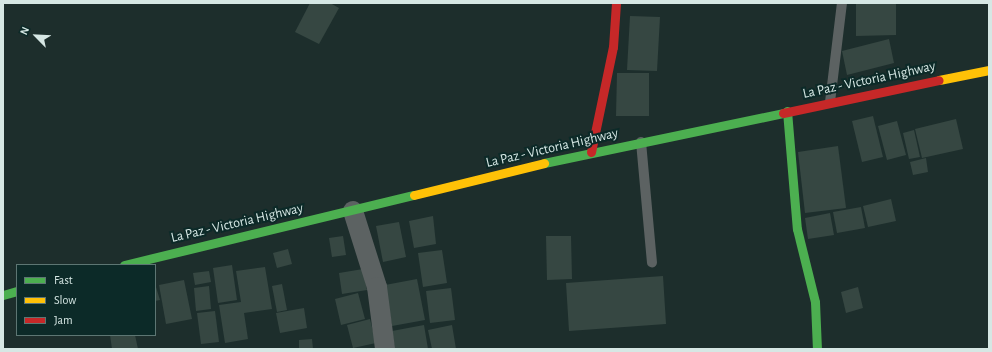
<!DOCTYPE html>
<html>
<head>
<meta charset="utf-8">
<style>
  body { margin:0 }
  #map { position:relative; width:992px; height:352px; overflow:hidden; background:#1d2e2c; font-family:"Alegreya Sans",sans-serif }
  div>[style] { position:absolute }
  .building>* { inset:0; background:#364742 }
  .lane>* { height:10px; margin:-5px; padding:0 5px; transform-origin:5px; border-radius:5px; background:#5c6262 }
  .street>* { height:20px; margin:-10px; padding:0 10px; transform-origin:10px; border-radius:10px; background:#5c6262 }
  .fast>* { height:9px; margin:-4.5px; padding:0 4.5px; transform-origin:4.5px; border-radius:4.5px; background:#4caf50 }
  .slow>* { height:9px; margin:-4.5px; padding:0 4.5px; transform-origin:4.5px; border-radius:4.5px; background:#ffc107 }
  .jam>* { height:9px; margin:-4.5px; padding:0 4.5px; transform-origin:4.5px; border-radius:4.5px; background:#c62828 }
  span { translate:-50% -50%; white-space:nowrap; text-align:center; line-height:1.15; -webkit-text-stroke:4px #0c2a28; paint-order:stroke }
  .street-label { font-size:14px; color:#d6e7e4 }
  .frame { position:absolute; inset:0; border:4px solid #d6e7e4; pointer-events:none }
  .legend { position:absolute; left:16px; top:264px; width:140px; height:72px; box-sizing:border-box; background:#0c2a28; border:1px solid #5d7673; margin:0; padding:5px 7px; list-style:none; font-size:12px; color:#d6e7e4 }
  .legend li { display:flex; align-items:center; gap:8px; height:20px }
  .legend b { width:20px; border:1px solid #5d7673 }
  .north { position:absolute; left:16px; top:16px; width:40px; height:40px; -webkit-text-stroke:3px #0c2a28; paint-order:stroke; rotate:294deg; font-size:11px; font-weight:700; line-height:16px; text-align:center; color:#d6e7e4 }
  .north::after { content:''; display:block; margin:auto; width:14px; height:18px; background:#d6e7e4; clip-path:polygon(50% 0,100% 100%,50% 72%,0 100%) }
</style>
</head>
<body>
<div id="map">
  <div class="building">
    <i style="clip-path:polygon(310px 3px,330px 3px,339px 8px,319px 44px,295px 32px)"></i>
    <i style="clip-path:polygon(856px 3px,896px 3px,896px 35px,856px 36px)"></i>
    <i style="clip-path:polygon(630px 16px,660px 17px,657px 71px,627px 70px)"></i>
    <i style="clip-path:polygon(889px 39px,894px 63px,847px 75px,842px 51px)"></i>
    <i style="clip-path:polygon(617px 73px,649px 73px,649px 116px,616px 116px)"></i>
    <i style="clip-path:polygon(873px 116px,883px 157px,862px 162px,852px 121px)"></i>
    <i style="clip-path:polygon(956px 119px,963px 149px,922px 158px,915px 129px)"></i>
    <i style="clip-path:polygon(897px 121px,906px 155px,887px 160px,878px 126px)"></i>
    <i style="clip-path:polygon(914px 130px,920px 157px,909px 159px,903px 133px)"></i>
    <i style="clip-path:polygon(838px 146px,846px 208px,805px 213px,798px 152px)"></i>
    <i style="clip-path:polygon(926px 158px,928px 172px,913px 175px,910px 162px)"></i>
    <i style="clip-path:polygon(891px 199px,896px 221px,868px 227px,863px 206px)"></i>
    <i style="clip-path:polygon(861px 207px,865px 228px,837px 233px,833px 212px)"></i>
    <i style="clip-path:polygon(830px 213px,834px 235px,808px 239px,805px 218px)"></i>
    <i style="clip-path:polygon(433px 216px,436px 244px,414px 248px,409px 221px)"></i>
    <i style="clip-path:polygon(399px 222px,406px 257px,383px 262px,376px 226px)"></i>
    <i style="clip-path:polygon(343px 236px,346px 255px,332px 257px,329px 238px)"></i>
    <i style="clip-path:polygon(546px 236px,571px 236px,572px 279px,547px 280px)"></i>
    <i style="clip-path:polygon(288px 249px,292px 264px,277px 268px,273px 253px)"></i>
    <i style="clip-path:polygon(442px 250px,447px 283px,423px 287px,418px 253px)"></i>
    <i style="clip-path:polygon(232px 265px,237px 300px,218px 303px,213px 268px)"></i>
    <i style="clip-path:polygon(265px 267px,272px 309px,244px 313px,248px 339px,225px 343px,219px 305px,241px 302px,236px 271px)"></i>
    <i style="clip-path:polygon(363px 269px,367px 290px,342px 294px,339px 273px)"></i>
    <i style="clip-path:polygon(209px 271px,211px 282px,195px 285px,193px 273px)"></i>
    <i style="clip-path:polygon(663px 276px,666px 324px,569px 331px,566px 283px)"></i>
    <i style="clip-path:polygon(417px 279px,425px 320px,392px 326px,385px 285px)"></i>
    <i style="clip-path:polygon(184px 280px,192px 319px,166px 324px,159px 285px)"></i>
    <i style="clip-path:polygon(155px 284px,160px 300px,155px 301px)"></i>
    <i style="clip-path:polygon(282px 284px,287px 310px,277px 312px,272px 286px)"></i>
    <i style="clip-path:polygon(209px 286px,211px 309px,196px 311px,194px 288px)"></i>
    <i style="clip-path:polygon(858px 287px,863px 308px,846px 313px,841px 292px)"></i>
    <i style="clip-path:polygon(451px 288px,455px 320px,430px 323px,426px 291px)"></i>
    <i style="clip-path:polygon(358px 293px,365px 319px,341px 325px,335px 299px)"></i>
    <i style="clip-path:polygon(304px 308px,307px 328px,280px 333px,276px 313px)"></i>
    <i style="clip-path:polygon(215px 311px,219px 342px,201px 344px,197px 313px)"></i>
    <i style="clip-path:polygon(370px 319px,376px 343px,353px 348px,347px 325px)"></i>
    <i style="clip-path:polygon(424px 325px,428px 349px,395px 349px,392px 331px)"></i>
    <i style="clip-path:polygon(452px 325px,456px 349px,432px 349px,428px 330px)"></i>
    <i style="clip-path:polygon(110px 335px,135px 335px,138px 349px,112px 349px)"></i>
    <i style="clip-path:polygon(312px 339px,313px 349px,299px 349px,299px 340px)"></i>
  </div>
  <div class="lane">
    <i style="left:830px;top:102px;width:100px;rotate:-83.1deg"></i>
    <i style="left:641px;top:142px;width:121px;rotate:84.8deg"></i>
  </div>
  <div class="street">
    <i style="left:353px;top:211px;width:80px;rotate:72.5deg"></i>
    <i style="left:377px;top:287px;width:63px;rotate:82.6deg"></i>
  </div>
  <div class="fast">
    <i style="left:787px;top:111px;width:118px;rotate:85.2deg"></i>
    <i style="left:797px;top:229px;width:75px;rotate:76.1deg"></i>
    <i style="left:815px;top:302px;width:47px;rotate:87.6deg"></i>
    <i style="left:544px;top:163px;width:244px;rotate:-11.8deg"></i>
    <i style="left:124px;top:265px;width:298px;rotate:-13.6deg"></i>
    <i style="left:3px;top:295px;width:15px;rotate:-16deg"></i>
  </div>
  <div class="slow">
    <i style="left:939px;top:80px;width:51px;rotate:-11.3deg"></i>
    <i style="left:414px;top:195px;width:134px;rotate:-13.8deg"></i>
  </div>
  <div class="jam">
    <i style="left:783px;top:113px;width:159px;rotate:-11.9deg"></i>
    <i style="left:591px;top:152px;width:107px;rotate:-78.2deg"></i>
    <i style="left:613px;top:47px;width:44px;rotate:-86.1deg"></i>
  </div>
  <div class="street-label">
    <span style="left:869px;top:80px;rotate:-12deg">La Paz - Victoria Highway</span>
    <span style="left:552px;top:148px;rotate:-13deg">La Paz - Victoria Highway</span>
    <span style="left:237px;top:223px;rotate:-13deg">La Paz - Victoria Highway</span>
  </div>
  <div class="frame"></div>
  <ul class="legend">
  <li><b style="height:5px;background:#4caf50"></b>Fast</li>
  <li><b style="height:5px;background:#ffc107"></b>Slow</li>
  <li><b style="height:5px;background:#c62828"></b>Jam</li>
  </ul>
  <div class="north">N</div>
</div>
</body>
</html>
